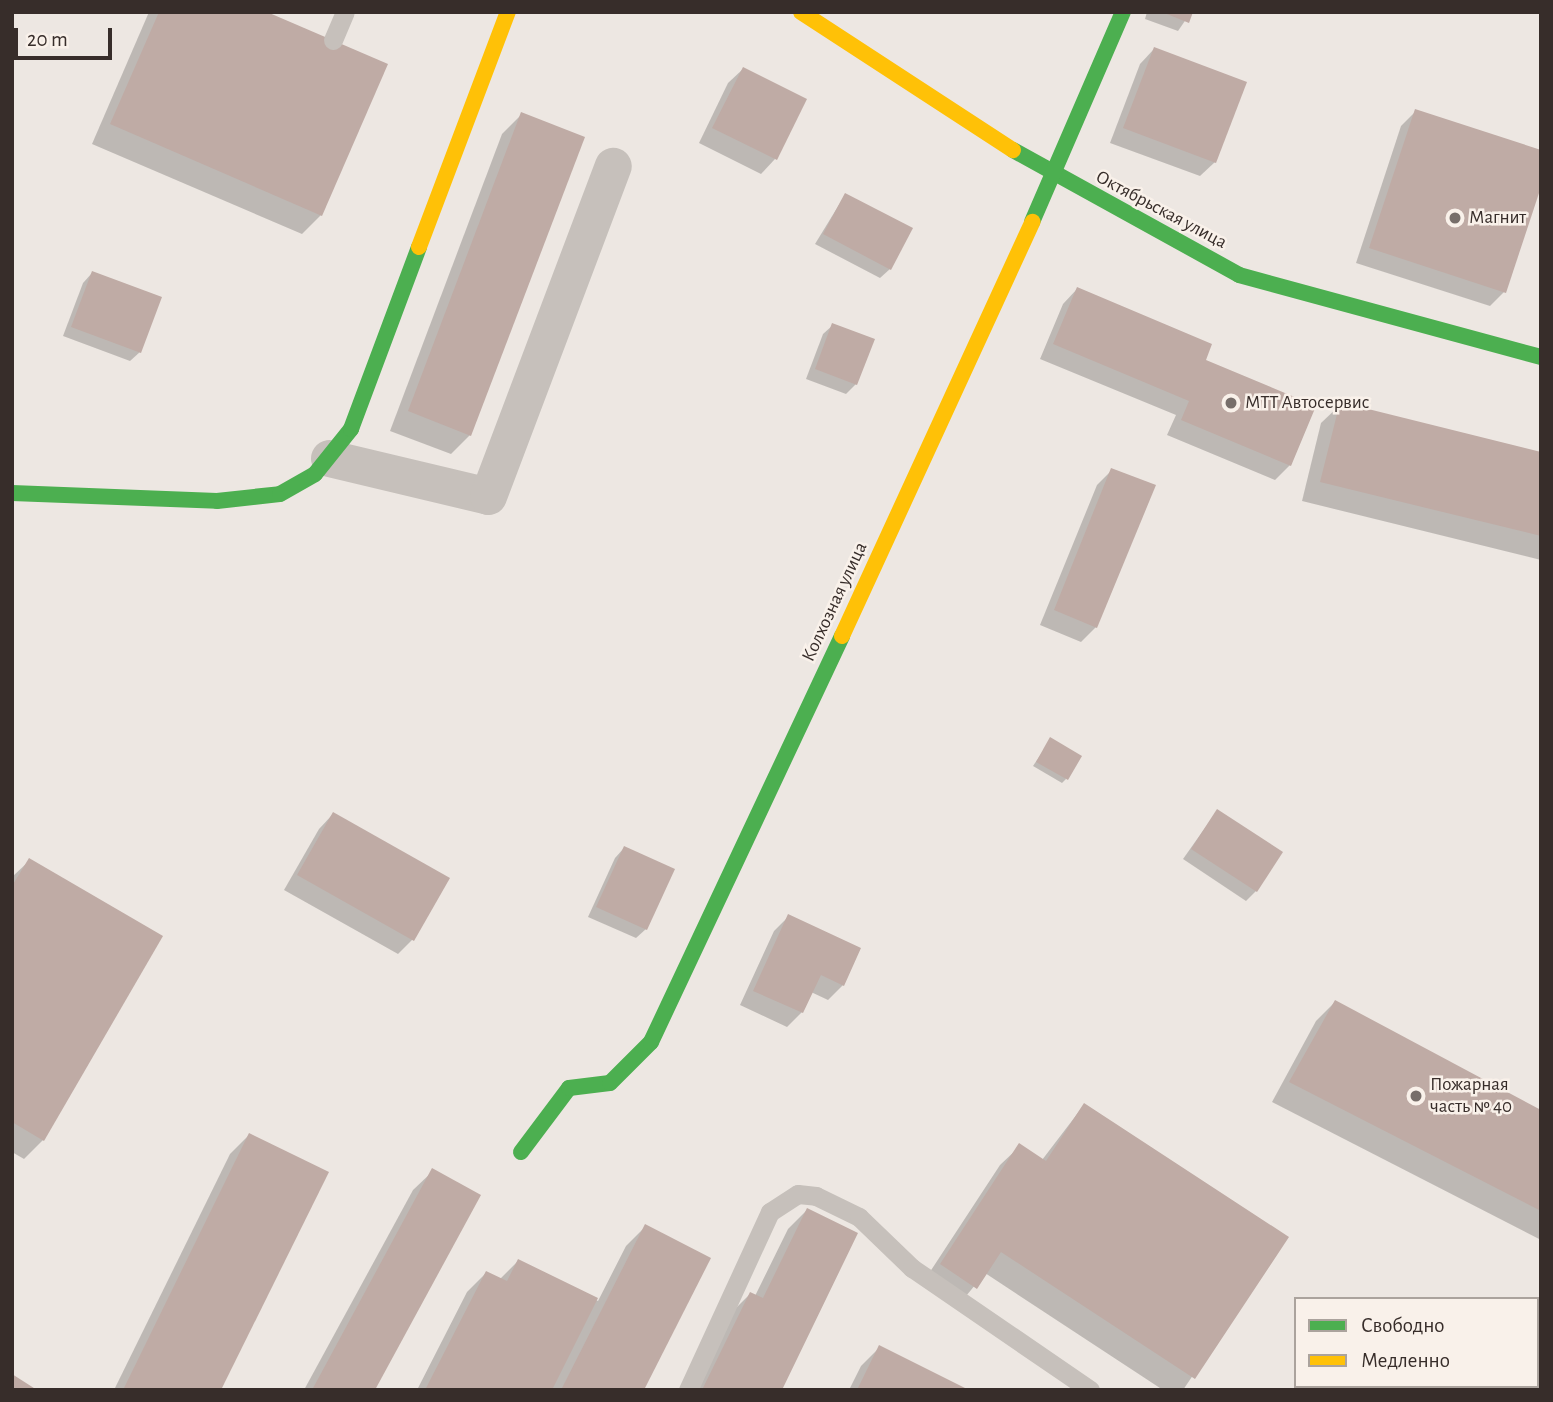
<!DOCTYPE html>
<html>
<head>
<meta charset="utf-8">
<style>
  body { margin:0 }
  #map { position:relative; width:1553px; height:1402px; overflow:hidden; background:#ede7e2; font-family:"Alegreya Sans",sans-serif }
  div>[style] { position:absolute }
  .shadow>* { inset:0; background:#0003 }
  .building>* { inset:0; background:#bfaba5 }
  .lane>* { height:19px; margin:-9.5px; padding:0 9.5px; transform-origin:9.5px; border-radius:9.5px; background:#c6c0bb }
  .street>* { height:37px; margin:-18.5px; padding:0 18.5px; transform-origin:18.5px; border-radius:18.5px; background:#c6c0bb }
  .fast>* { height:16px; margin:-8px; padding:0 8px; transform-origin:8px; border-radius:8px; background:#4caf50 }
  .slow>* { height:16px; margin:-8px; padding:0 8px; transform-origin:8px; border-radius:8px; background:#ffc107 }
  .dots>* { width:19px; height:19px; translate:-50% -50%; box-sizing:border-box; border:4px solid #f9f1ea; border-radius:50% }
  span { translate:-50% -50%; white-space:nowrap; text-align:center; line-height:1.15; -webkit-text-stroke:5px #f9f1ea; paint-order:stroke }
  .street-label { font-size:19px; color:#372d2a }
  .poi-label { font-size:19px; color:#372d2a }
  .left { translate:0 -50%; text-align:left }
  .frame { position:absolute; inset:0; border:14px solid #372d2a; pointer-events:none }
  .legend { position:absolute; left:1294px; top:1297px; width:245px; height:91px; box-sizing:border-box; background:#f9f1ea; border:2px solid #aba39d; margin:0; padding:9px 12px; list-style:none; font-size:21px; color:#372d2a }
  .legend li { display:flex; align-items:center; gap:14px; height:35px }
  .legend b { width:35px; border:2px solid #aba39d }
  .scale { position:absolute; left:14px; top:28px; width:98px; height:32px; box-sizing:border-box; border:4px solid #372d2a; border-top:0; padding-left:9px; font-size:21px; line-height:24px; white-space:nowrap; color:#372d2a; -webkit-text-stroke:5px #f9f1ea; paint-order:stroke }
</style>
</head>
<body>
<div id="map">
  <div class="shadow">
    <i style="clip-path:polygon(149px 12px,262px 12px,321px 215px,302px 234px,92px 144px)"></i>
    <i style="clip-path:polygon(1147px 12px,1191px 12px,1178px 31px,1145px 19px)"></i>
    <i style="clip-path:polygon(1154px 49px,1215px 162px,1200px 176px,1110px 143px,1140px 64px)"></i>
    <i style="clip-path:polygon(743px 69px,775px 159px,761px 174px,699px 143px,728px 83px)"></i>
    <i style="clip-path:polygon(1416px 111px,1504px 292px,1490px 306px,1356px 263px,1401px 126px)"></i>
    <i style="clip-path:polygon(522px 114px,470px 435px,451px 454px,390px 431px,502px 134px)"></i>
    <i style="clip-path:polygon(845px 195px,890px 269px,880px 278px,815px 244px)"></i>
    <i style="clip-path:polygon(92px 273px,140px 352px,130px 361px,63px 336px,83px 283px)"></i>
    <i style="clip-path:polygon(1077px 289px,1204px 361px,1290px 465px,1275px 480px,1167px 435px,1176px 415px,1040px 359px,1063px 304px)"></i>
    <i style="clip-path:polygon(833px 325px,856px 384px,846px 394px,806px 379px,823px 334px)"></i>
    <i style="clip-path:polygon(1341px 404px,1541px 453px,1541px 560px,1302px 501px,1321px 423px)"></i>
    <i style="clip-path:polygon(1112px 470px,1096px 627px,1081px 642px,1040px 625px,1097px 485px)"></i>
    <i style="clip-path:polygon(1051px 739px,1066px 779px,1062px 783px,1033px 766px)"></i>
    <i style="clip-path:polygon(1217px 811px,1256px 891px,1246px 901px,1183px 859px)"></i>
    <i style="clip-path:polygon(333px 814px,413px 939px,398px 954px,284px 890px,319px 829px)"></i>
    <i style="clip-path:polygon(624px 848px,646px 929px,636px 938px,588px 917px,615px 858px)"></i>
    <i style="clip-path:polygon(29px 861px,43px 1140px,24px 1159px,12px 1152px,12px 877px)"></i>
    <i style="clip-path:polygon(788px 917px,843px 985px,828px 1000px,811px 992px,802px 1012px,787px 1027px,740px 1005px,774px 931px)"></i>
    <i style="clip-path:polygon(1335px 1002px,1541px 1112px,1541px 1240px,1272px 1102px,1316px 1021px)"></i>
    <i style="clip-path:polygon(1084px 1105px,1286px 1238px,1183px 1390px,1163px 1390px,985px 1273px,957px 1307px,922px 1284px,1000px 1165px,1020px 1146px,1042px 1160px)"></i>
    <i style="clip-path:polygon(249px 1135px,219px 1390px,114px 1390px,230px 1154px)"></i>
    <i style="clip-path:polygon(433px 1171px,373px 1390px,304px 1390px,413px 1190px)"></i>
    <i style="clip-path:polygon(807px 1210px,780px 1390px,694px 1390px,731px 1313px,750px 1294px,755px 1296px,788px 1229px)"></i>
    <i style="clip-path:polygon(645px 1227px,642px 1390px,417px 1390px,467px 1292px,486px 1273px,500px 1279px,518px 1261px,598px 1301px,626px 1246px)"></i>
    <i style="clip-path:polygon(880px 1347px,965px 1390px,849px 1390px,861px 1366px)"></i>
    <i style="clip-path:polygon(1537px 1382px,1541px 1390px,1402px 1386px,1537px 1386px)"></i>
  </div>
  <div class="building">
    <i style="clip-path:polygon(159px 12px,267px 12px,388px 64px,322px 216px,110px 124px)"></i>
    <i style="clip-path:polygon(1162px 12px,1193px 12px,1189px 23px)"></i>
    <i style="clip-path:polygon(1154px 47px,1247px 82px,1216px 163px,1123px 128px)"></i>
    <i style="clip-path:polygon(743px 67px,807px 99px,777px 160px,712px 128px)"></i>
    <i style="clip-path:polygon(1415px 109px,1541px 150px,1541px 187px,1506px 293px,1369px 248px)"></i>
    <i style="clip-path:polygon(521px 112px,585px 137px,471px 436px,408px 411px)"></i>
    <i style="clip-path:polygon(845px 193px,913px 228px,891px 270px,823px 234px)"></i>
    <i style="clip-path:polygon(92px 271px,162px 297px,141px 353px,71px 327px)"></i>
    <i style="clip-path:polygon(1077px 287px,1212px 344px,1206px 360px,1316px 406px,1291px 466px,1181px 420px,1189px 401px,1053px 344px)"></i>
    <i style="clip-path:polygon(832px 323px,875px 339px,857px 385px,815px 369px)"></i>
    <i style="clip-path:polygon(1340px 402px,1541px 452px,1541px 536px,1320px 482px)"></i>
    <i style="clip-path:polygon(1111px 468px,1156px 485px,1097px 628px,1054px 610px)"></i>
    <i style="clip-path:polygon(1050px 737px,1082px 756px,1068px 780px,1036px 762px)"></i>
    <i style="clip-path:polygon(1217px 809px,1283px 852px,1257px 892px,1191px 849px)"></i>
    <i style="clip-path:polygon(333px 812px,450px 878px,414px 941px,297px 875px)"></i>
    <i style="clip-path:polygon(624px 846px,675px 869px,647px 930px,596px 907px)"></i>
    <i style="clip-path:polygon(29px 858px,163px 936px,44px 1141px,12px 1122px,12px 886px)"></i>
    <i style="clip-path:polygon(788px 914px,861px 948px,844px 986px,821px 975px,803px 1013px,753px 991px)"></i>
    <i style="clip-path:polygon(1335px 1000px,1541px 1110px,1541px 1211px,1289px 1082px)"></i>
    <i style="clip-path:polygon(1084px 1103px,1289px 1237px,1195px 1379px,1001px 1252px,977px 1289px,940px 1264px,1019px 1143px,1046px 1161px)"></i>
    <i style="clip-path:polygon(249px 1133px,329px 1172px,221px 1390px,123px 1390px)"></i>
    <i style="clip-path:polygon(432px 1168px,481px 1195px,375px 1390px,312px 1390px)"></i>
    <i style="clip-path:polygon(807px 1208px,858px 1233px,782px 1390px,702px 1390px,750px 1292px,763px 1298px)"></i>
    <i style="clip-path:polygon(645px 1224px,711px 1258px,644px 1390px,561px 1390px)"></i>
    <i style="clip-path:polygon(518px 1259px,598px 1298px,552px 1390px,425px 1390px,486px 1271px,507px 1281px)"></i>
    <i style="clip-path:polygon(879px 1345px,969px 1390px,857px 1390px)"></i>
    <i style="clip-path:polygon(12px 1374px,37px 1390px,12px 1390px)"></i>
    <i style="clip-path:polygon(1537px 1380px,1541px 1390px,1454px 1386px,1537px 1386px)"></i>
    <i style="clip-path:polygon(1331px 1386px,1367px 1386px,1374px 1390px,1329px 1390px)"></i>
  </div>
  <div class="lane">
    <i style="left:333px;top:40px;width:30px;rotate:-67deg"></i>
    <i style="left:688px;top:1390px;width:196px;rotate:-65.3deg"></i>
    <i style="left:770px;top:1212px;width:33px;rotate:-33deg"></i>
    <i style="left:798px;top:1194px;width:18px;rotate:6deg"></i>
    <i style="left:816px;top:1196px;width:48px;rotate:26deg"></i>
    <i style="left:859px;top:1217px;width:74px;rotate:43.9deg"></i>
    <i style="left:912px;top:1268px;width:216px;rotate:34.4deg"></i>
  </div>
  <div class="street">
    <i style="left:329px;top:458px;width:163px;rotate:13.4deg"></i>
    <i style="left:488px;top:496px;width:353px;rotate:-69.3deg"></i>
  </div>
  <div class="fast">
    <i style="left:1013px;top:150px;width:258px;rotate:28.9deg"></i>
    <i style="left:1239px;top:275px;width:313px;rotate:15.2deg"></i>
    <i style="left:1032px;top:222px;width:229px;rotate:-66.6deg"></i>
    <i style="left:12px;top:493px;width:205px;rotate:2.2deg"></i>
    <i style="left:217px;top:501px;width:63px;rotate:-6.3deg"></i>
    <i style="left:280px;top:494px;width:40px;rotate:-29.7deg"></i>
    <i style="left:315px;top:474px;width:58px;rotate:-51.3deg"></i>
    <i style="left:351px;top:429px;width:194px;rotate:-69.5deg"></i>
    <i style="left:521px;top:1152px;width:80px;rotate:-53.1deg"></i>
    <i style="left:569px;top:1088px;width:41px;rotate:-7deg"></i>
    <i style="left:610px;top:1083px;width:58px;rotate:-45deg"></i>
    <i style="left:651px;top:1042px;width:449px;rotate:-64.8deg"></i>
  </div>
  <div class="slow">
    <i style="left:801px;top:12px;width:253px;rotate:33.1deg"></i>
    <i style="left:419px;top:247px;width:251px;rotate:-69.3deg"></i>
    <i style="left:842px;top:636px;width:456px;rotate:-65.3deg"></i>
  </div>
  <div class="dots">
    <i style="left:1455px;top:218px;background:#776e6a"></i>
    <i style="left:1231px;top:403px;background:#776e6a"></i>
    <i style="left:1416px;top:1096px;background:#776e6a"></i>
  </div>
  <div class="street-label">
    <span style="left:1161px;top:210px;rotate:28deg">Октябрьская улица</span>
    <span style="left:835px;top:602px;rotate:-65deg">Колхозная улица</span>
  </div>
  <div class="poi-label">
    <span class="left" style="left:1469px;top:218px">Магнит</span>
    <span class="left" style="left:1245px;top:403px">МТТ Автосервис</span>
    <span class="left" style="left:1430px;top:1096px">Пожарная<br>часть № 40</span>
  </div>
  <div class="frame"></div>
  <ul class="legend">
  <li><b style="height:9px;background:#4caf50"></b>Свободно</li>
  <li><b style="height:9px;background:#ffc107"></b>Медленно</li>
  </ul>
  <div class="scale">20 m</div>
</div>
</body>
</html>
